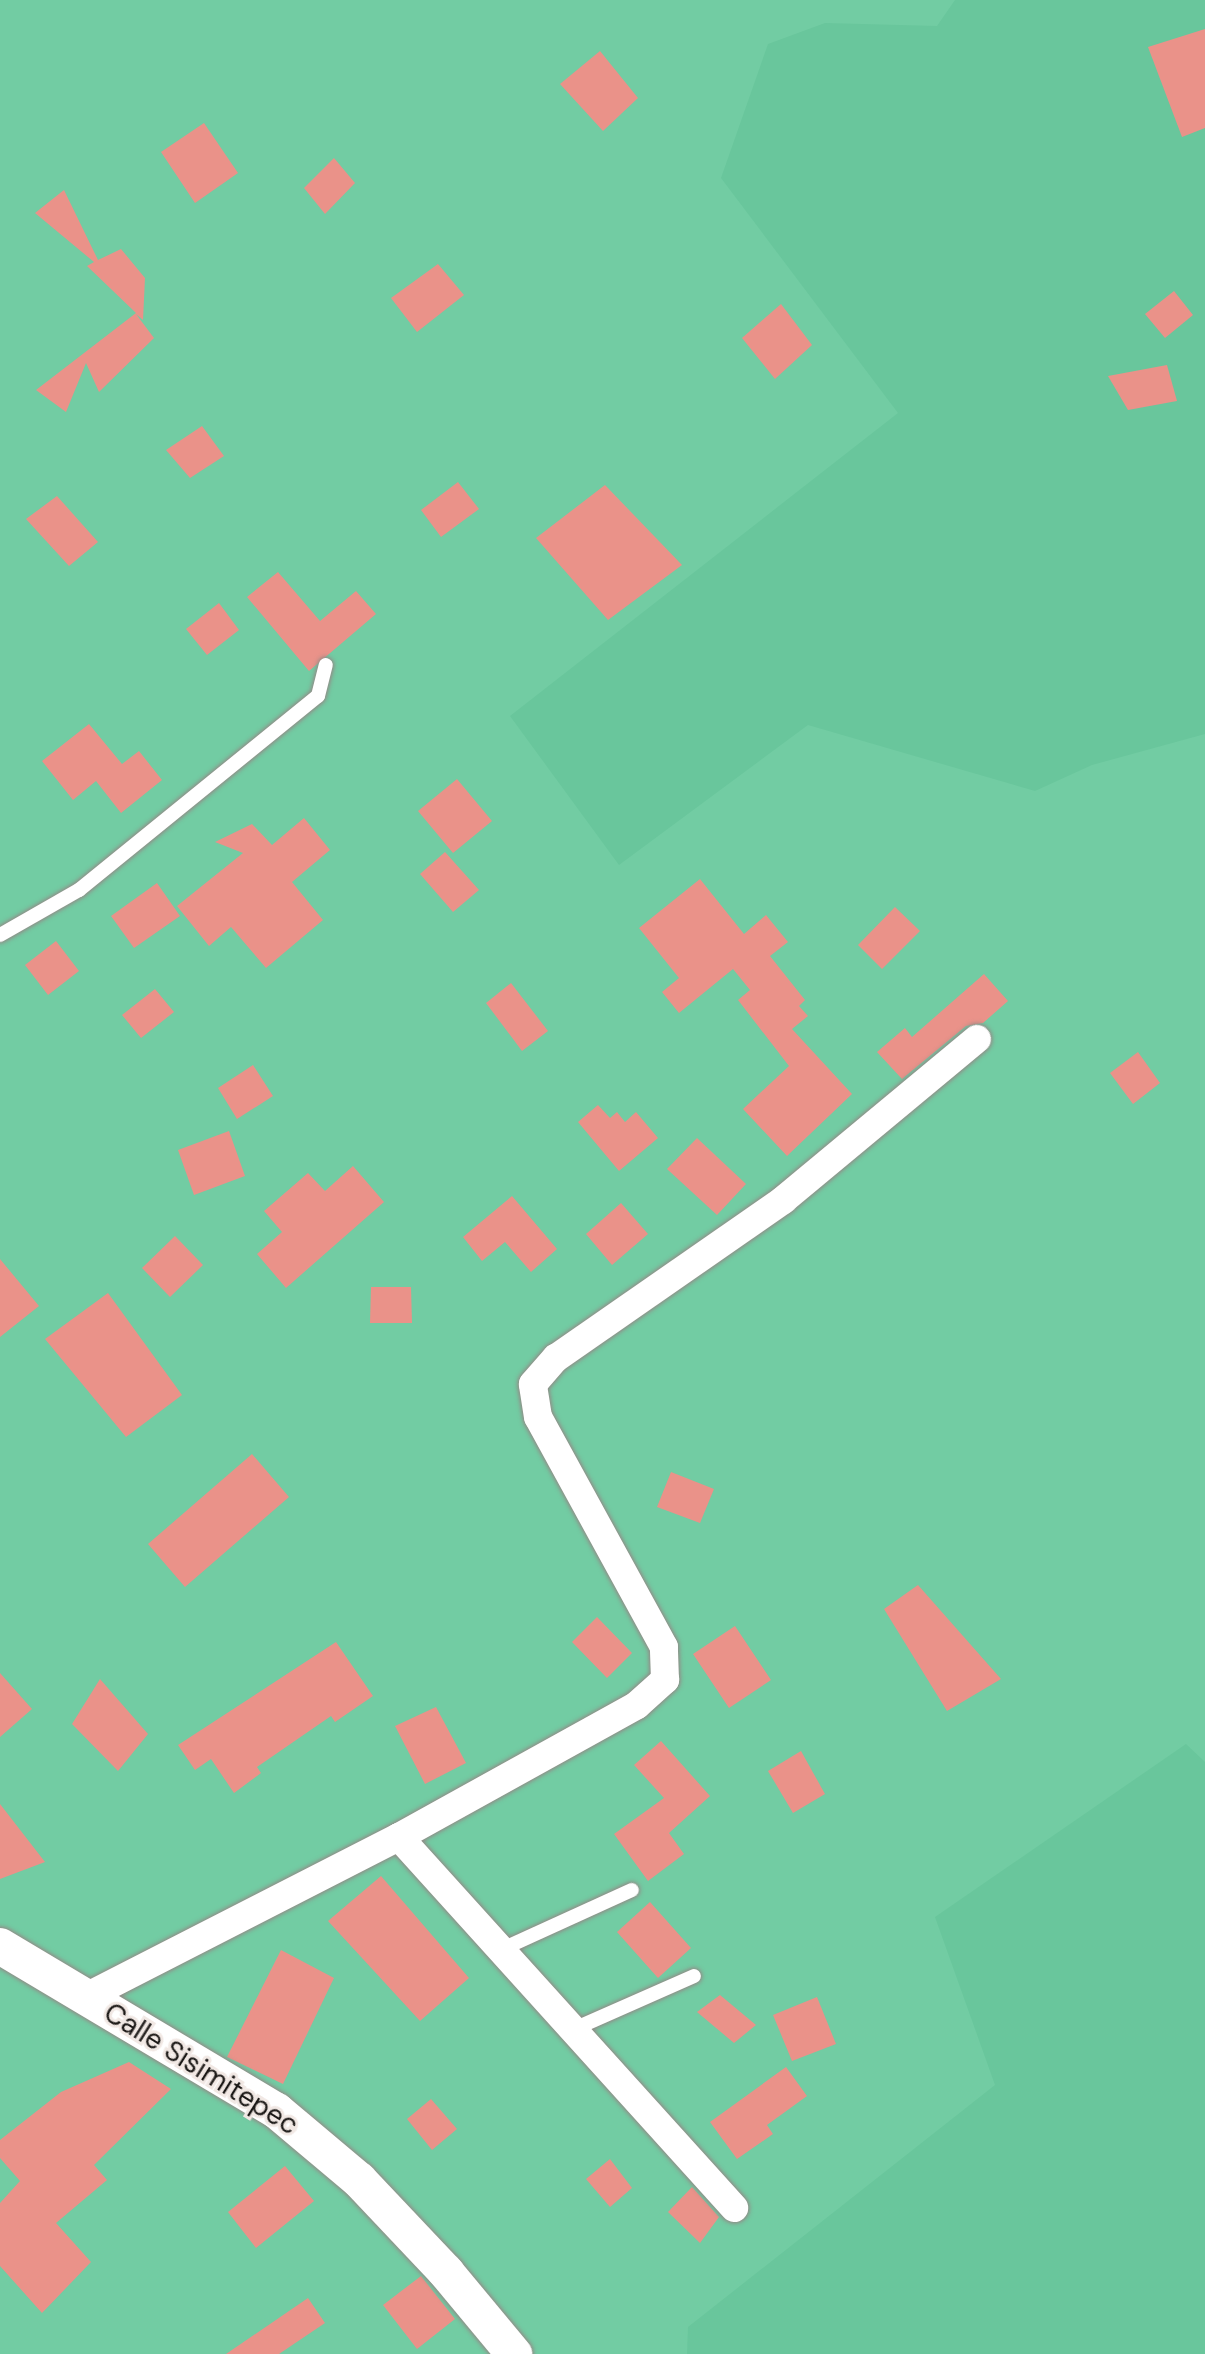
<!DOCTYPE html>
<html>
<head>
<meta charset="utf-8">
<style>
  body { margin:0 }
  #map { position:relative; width:1205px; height:2354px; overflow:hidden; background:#f1e8e4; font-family:"DM Sans",sans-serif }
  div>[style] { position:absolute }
  .green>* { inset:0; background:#72cca3 }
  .forest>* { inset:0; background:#69c69c }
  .building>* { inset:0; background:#ea9289 }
  .roads { filter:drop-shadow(0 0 2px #928a86) drop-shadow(0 0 2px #928a86) }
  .service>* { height:14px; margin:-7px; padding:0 7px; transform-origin:7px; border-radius:7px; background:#fff }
  .minor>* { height:28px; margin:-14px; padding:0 14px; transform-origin:14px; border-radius:14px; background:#fff }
  .tertiary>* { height:36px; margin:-18px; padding:0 18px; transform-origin:18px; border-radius:18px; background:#fff }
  span { translate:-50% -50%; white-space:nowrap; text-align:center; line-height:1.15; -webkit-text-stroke:6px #f1e8e4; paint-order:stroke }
  .street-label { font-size:28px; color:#1b1816 }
</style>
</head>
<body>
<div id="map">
  <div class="green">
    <i style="clip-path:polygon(0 0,1205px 0,1205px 2354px,0 2354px)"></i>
  </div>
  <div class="forest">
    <i style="clip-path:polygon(955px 0,1205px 0,1205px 734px,1092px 765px,1035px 791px,808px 725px,619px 865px,510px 716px,898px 413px,721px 178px,768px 44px,825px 23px,937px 26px)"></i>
    <i style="clip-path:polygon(1186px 1744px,1205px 1762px,1205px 2354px,687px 2354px,688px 2327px,995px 2085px,935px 1917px)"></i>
  </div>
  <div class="building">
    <i style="clip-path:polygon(1205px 29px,1205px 128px,1182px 137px,1148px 47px)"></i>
    <i style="clip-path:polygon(600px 51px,638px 98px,603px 131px,560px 84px)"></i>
    <i style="clip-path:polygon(204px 123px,238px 173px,195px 203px,161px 152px)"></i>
    <i style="clip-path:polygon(334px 158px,355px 183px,325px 214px,304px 188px)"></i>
    <i style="clip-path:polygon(64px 190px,98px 260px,121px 249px,145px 278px,143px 320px,136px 314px,154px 338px,99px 392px,86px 363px,66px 412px,36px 390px,136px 313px,87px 266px,94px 262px,35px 213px)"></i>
    <i style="clip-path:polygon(438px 264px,464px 295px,417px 332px,391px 298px)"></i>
    <i style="clip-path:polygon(1174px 291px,1193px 315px,1165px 338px,1145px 314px)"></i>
    <i style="clip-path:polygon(781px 304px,812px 345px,775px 379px,742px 338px)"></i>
    <i style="clip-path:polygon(1167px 365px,1177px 401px,1128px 410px,1108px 376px)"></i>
    <i style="clip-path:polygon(202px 426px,224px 456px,190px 478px,166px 450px)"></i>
    <i style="clip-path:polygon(458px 482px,479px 509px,441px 537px,421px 510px)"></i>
    <i style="clip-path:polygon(605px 485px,682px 565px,608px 620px,536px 538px)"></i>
    <i style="clip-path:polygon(57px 496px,98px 542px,69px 566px,26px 519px)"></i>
    <i style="clip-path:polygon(278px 572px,320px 621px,356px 591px,376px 614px,309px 671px,247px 597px)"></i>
    <i style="clip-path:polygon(219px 603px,239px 630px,207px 655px,186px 629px)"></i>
    <i style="clip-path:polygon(89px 724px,122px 764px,139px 751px,162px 780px,121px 813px,96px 781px,73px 800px,42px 761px)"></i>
    <i style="clip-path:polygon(457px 779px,492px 821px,453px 853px,418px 811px)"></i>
    <i style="clip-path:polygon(304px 818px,330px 850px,292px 882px,323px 920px,266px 968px,231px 927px,209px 946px,177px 906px,243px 853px,215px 842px,252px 824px,272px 845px)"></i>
    <i style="clip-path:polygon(445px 852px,479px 890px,453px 912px,420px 874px)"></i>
    <i style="clip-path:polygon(700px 879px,744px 934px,766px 915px,788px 942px,770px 956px,805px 1000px,799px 1006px,808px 1016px,792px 1029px,852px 1094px,787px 1156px,743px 1109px,789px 1066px,738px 1000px,750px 990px,733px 969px,679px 1013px,662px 992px,679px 978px,639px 928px)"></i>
    <i style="clip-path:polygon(157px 883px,180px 916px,134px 948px,111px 916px)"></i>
    <i style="clip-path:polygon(895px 907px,920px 931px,882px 969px,858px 945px)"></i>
    <i style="clip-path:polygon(56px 941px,79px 971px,48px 995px,25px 965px)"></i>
    <i style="clip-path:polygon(984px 974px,1008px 1001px,983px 1023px,966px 1026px,902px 1079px,877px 1052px,905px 1028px,912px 1037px)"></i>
    <i style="clip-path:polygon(511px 983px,548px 1031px,522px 1051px,486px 1003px)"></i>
    <i style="clip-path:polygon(155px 989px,174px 1012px,141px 1038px,122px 1015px)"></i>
    <i style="clip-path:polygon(1138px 1052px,1160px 1083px,1133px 1104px,1110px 1073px)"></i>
    <i style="clip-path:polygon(253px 1065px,273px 1096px,237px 1119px,218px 1088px)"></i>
    <i style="clip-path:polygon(598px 1105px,610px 1118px,617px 1112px,625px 1122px,636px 1112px,658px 1138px,619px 1171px,578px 1122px)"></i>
    <i style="clip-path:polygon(229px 1131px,245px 1176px,194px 1195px,178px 1150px)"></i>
    <i style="clip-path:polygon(697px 1138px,746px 1184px,717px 1215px,667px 1169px)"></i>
    <i style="clip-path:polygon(353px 1166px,384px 1202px,286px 1288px,257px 1254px,282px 1232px,264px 1211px,308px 1173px,325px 1191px)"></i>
    <i style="clip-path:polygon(512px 1196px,557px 1249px,531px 1272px,505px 1242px,482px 1261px,463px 1237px)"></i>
    <i style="clip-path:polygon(621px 1203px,648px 1234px,612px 1265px,586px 1234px)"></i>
    <i style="clip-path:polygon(175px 1236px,203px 1265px,170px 1297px,142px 1268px)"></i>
    <i style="clip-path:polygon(0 1259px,39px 1306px,0 1337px)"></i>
    <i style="clip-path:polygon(371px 1287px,411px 1287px,412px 1323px,370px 1323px)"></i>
    <i style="clip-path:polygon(108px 1293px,182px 1395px,126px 1437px,45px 1339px)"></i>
    <i style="clip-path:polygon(252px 1454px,289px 1497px,185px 1587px,148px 1544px)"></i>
    <i style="clip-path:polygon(671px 1472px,714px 1489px,700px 1523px,657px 1507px)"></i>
    <i style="clip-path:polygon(918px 1585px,1001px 1679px,947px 1711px,884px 1609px)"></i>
    <i style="clip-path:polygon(597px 1617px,632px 1653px,607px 1678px,572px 1642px)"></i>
    <i style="clip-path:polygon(735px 1626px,771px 1680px,729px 1708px,693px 1654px)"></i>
    <i style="clip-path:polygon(336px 1642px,373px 1696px,335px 1722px,331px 1716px,257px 1767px,261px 1773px,234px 1793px,211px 1759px,195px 1770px,178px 1745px)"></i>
    <i style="clip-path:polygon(0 1673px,32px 1709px,0 1737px)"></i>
    <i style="clip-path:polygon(100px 1679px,148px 1734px,118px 1771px,72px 1724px)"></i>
    <i style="clip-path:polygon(436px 1707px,466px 1763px,425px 1784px,395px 1726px)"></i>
    <i style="clip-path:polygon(661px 1741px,710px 1796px,669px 1833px,684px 1854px,648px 1881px,614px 1834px,664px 1798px,634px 1765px)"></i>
    <i style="clip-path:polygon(801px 1751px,825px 1794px,793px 1813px,768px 1771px)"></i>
    <i style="clip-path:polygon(0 1804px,45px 1862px,0 1879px)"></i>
    <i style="clip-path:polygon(381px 1876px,469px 1978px,420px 2021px,328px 1921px)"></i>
    <i style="clip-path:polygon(650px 1902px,691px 1948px,658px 1978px,617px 1932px)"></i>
    <i style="clip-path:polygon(281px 1950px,334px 1978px,283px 2084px,227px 2057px)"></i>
    <i style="clip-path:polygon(720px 1995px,756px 2025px,734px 2043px,697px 2012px)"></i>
    <i style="clip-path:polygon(817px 1997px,836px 2044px,792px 2061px,773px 2015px)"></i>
    <i style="clip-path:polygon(129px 2062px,171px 2089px,94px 2165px,107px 2180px,56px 2223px,91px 2262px,42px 2313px,0 2266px,0 2203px,20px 2181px,0 2158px,0 2140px,61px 2092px)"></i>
    <i style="clip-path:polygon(786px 2067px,807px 2096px,767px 2125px,773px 2134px,737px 2159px,710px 2122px)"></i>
    <i style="clip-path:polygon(431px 2099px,457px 2129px,432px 2150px,407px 2119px)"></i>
    <i style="clip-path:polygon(610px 2159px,632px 2188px,610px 2207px,586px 2179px)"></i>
    <i style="clip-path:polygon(285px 2166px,314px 2201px,256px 2248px,228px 2212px)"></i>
    <i style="clip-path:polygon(692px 2187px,719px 2217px,700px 2243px,668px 2212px)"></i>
    <i style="clip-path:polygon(421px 2276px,455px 2319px,417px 2349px,383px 2305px)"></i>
    <i style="clip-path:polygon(308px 2298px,325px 2323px,279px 2354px,226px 2354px)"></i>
  </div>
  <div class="roads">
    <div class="service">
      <i style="left:0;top:935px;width:91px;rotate:-29.7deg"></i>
      <i style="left:79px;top:890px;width:308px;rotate:-39.1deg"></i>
      <i style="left:318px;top:696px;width:32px;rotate:-76deg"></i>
      <i style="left:498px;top:1951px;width:147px;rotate:-24.5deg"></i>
      <i style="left:574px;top:2029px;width:131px;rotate:-23.8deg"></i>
    </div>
    <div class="minor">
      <i style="left:399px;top:1837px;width:500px;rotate:47.9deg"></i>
      <i style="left:86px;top:1997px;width:352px;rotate:-27.1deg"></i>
      <i style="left:399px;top:1837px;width:272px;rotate:-29deg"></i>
      <i style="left:637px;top:1705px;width:38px;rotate:-42deg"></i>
      <i style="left:665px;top:1680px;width:33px;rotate:-92deg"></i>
      <i style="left:664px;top:1647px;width:262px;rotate:-118.7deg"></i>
      <i style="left:538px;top:1417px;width:33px;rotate:-99deg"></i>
      <i style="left:533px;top:1384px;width:35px;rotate:-49deg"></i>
      <i style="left:556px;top:1358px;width:277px;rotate:-34.8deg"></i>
      <i style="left:783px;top:1200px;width:252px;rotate:-39.7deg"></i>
    </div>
    <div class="tertiary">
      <i style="left:0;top:1946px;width:322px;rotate:30.8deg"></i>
      <i style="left:277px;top:2111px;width:107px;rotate:40.1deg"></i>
      <i style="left:359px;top:2180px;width:127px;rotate:46.6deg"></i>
      <i style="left:446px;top:2272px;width:107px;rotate:50.3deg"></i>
    </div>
  </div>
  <div class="street-label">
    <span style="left:201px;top:2069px;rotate:32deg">Calle Sisimitepec</span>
  </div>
</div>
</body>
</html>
